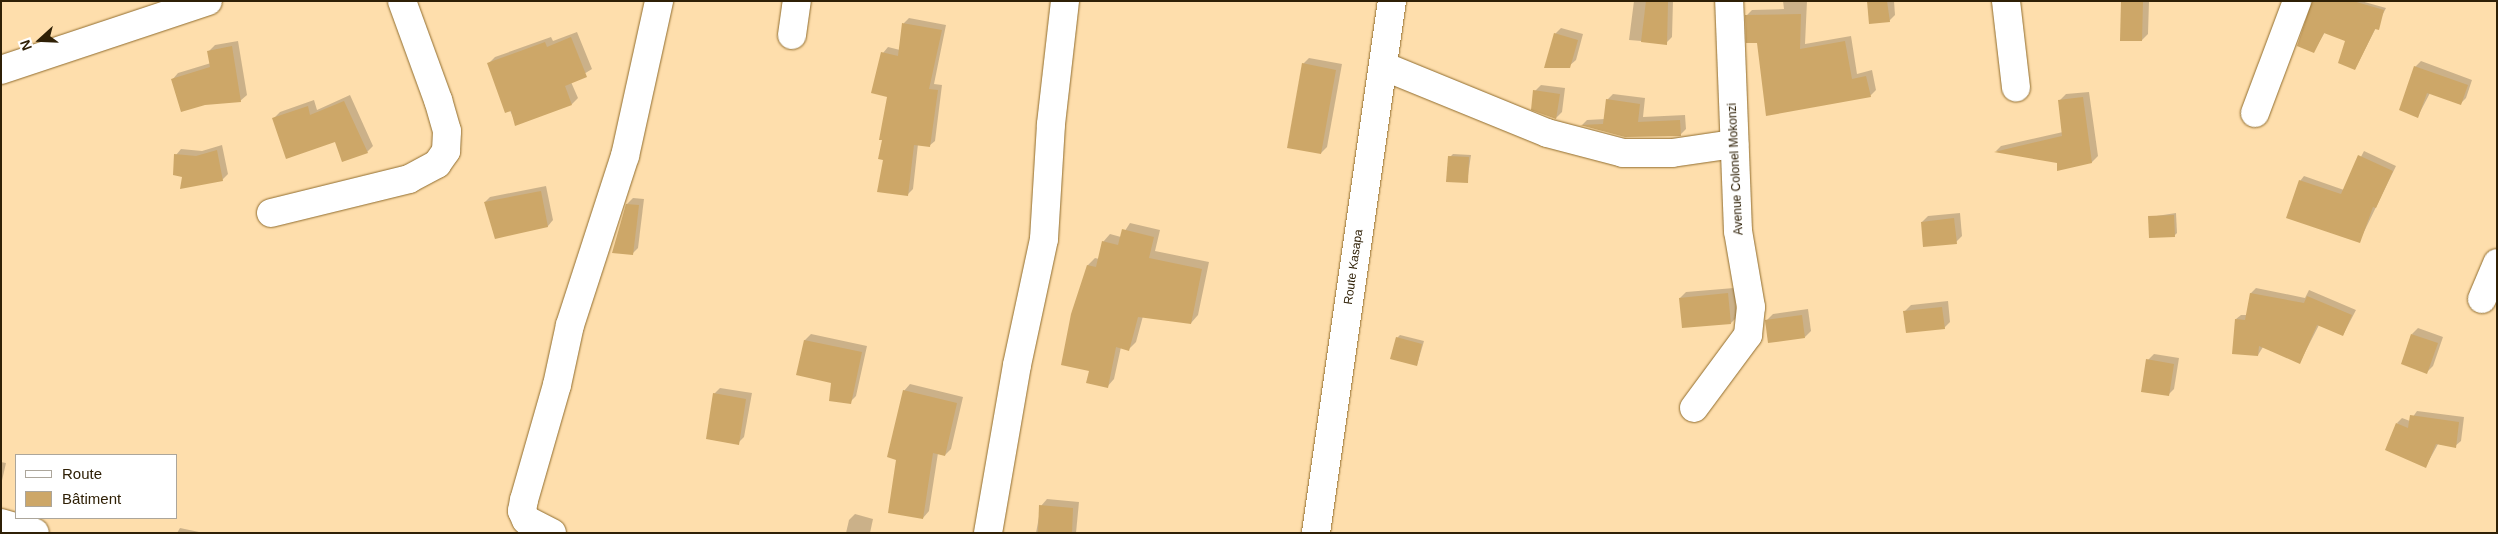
<!DOCTYPE html>
<html>
<head>
<meta charset="utf-8">
<style>
  body { margin:0 }
  #map { position:relative; width:2498px; height:534px; overflow:hidden; background:#fedeac; font-family:Helvetica,sans-serif }
  div>[style] { position:absolute }
  .shadow>* { inset:0; background:#0003 }
  .building>* { inset:0; background:#cda768 }
  .roads { filter:drop-shadow(0 0 1px #906c2d) drop-shadow(0 0 1px #906c2d) }
  .street>* { height:28px; margin:-14px; padding:0 14px; transform-origin:14px; border-radius:14px; background:#fff }
  .secondary>* { height:28px; margin:-14px; padding:0 14px; transform-origin:14px; border-radius:14px; background:#fff }
  span { translate:-50% -50%; white-space:nowrap; text-align:center; line-height:1.15; -webkit-text-stroke:4px #fff; paint-order:stroke }
  .street-label { font-size:12px; color:#2f2006 }
  .frame { position:absolute; inset:0; border:2px solid #2f2006; pointer-events:none }
  .legend { position:absolute; left:15px; top:454px; width:162px; height:65px; box-sizing:border-box; background:#fff; border:1px solid #aca69b; margin:0; padding:6px 9px; list-style:none; font-size:15px; color:#2f2006 }
  .legend li { display:flex; align-items:center; gap:10px; height:25px }
  .legend b { width:25px; border:1px solid #aca69b }
  .north { position:absolute; left:15px; top:15px; width:50px; height:50px; -webkit-text-stroke:4px #fff; paint-order:stroke; rotate:250deg; font-size:14px; font-weight:700; line-height:20px; text-align:center; color:#2f2006 }
  .north::after { content:''; display:block; margin:auto; width:18px; height:22px; background:#2f2006; clip-path:polygon(50% 0,100% 100%,50% 72%,0 100%) }
</style>
</head>
<body>
<div id="map">
  <div class="shadow">
    <i style="clip-path:polygon(1634px 1px,1682px 1px,1673px 1px,1672px 37px,1666px 43px,1629px 40px)"></i>
    <i style="clip-path:polygon(1783px 1px,1807px 1px,1805px 44px,1851px 36px,1857px 74px,1872px 70px,1876px 90px,1870px 96px,1758px 42px,1746px 16px,1752px 10px,1784px 9px)"></i>
    <i style="clip-path:polygon(1868px 1px,1894px 1px,1895px 15px,1889px 21px)"></i>
    <i style="clip-path:polygon(2122px 1px,2149px 1px,2148px 34px,2142px 40px)"></i>
    <i style="clip-path:polygon(2312px 1px,2361px 1px,2386px 8px,2355px 69px,2346px 40px,2325px 32px,2314px 51px)"></i>
    <i style="clip-path:polygon(909px 18px,946px 25px,934px 84px,942px 85px,935px 141px,929px 146px,918px 144px,913px 189px,908px 194px,885px 159px,889px 96px,883px 53px,888px 47px,900px 50px,904px 23px)"></i>
    <i style="clip-path:polygon(1561px 28px,1583px 34px,1576px 60px,1569px 66px,1555px 34px)"></i>
    <i style="clip-path:polygon(577px 32px,592px 69px,571px 82px,578px 98px,572px 104px,516px 124px,489px 63px,495px 57px,551px 37px,553px 41px)"></i>
    <i style="clip-path:polygon(238px 41px,247px 95px,240px 101px,205px 104px,172px 80px,178px 73px,211px 63px,209px 51px,215px 45px)"></i>
    <i style="clip-path:polygon(1309px 58px,1342px 64px,1327px 147px,1321px 153px,1303px 64px)"></i>
    <i style="clip-path:polygon(2421px 61px,2472px 80px,2466px 98px,2460px 104px,2430px 93px,2418px 116px,2415px 67px)"></i>
    <i style="clip-path:polygon(1541px 85px,1565px 88px,1562px 112px,1556px 118px,1535px 91px)"></i>
    <i style="clip-path:polygon(2089px 92px,2098px 156px,2092px 162px,2059px 162px,1996px 151px,2001px 146px,2063px 132px,2060px 100px,2066px 94px)"></i>
    <i style="clip-path:polygon(1613px 94px,1645px 98px,1643px 117px,1685px 115px,1686px 129px,1680px 135px,1625px 136px,1582px 125px,1587px 120px,1605px 119px,1607px 100px)"></i>
    <i style="clip-path:polygon(350px 95px,373px 146px,367px 152px,274px 118px,280px 112px,314px 100px,317px 110px)"></i>
    <i style="clip-path:polygon(222px 145px,228px 174px,222px 180px,183px 176px,176px 155px,181px 149px,202px 151px)"></i>
    <i style="clip-path:polygon(2364px 151px,2396px 166px,2359px 242px,2300px 181px,2304px 176px,2344px 190px)"></i>
    <i style="clip-path:polygon(1453px 154px,1471px 155px,1467px 182px,1450px 157px)"></i>
    <i style="clip-path:polygon(546px 186px,553px 220px,548px 226px,495px 237px,485px 202px,490px 197px)"></i>
    <i style="clip-path:polygon(633px 198px,644px 199px,638px 248px,632px 254px,627px 204px)"></i>
    <i style="clip-path:polygon(1960px 213px,1962px 236px,1956px 242px,1922px 222px,1928px 216px)"></i>
    <i style="clip-path:polygon(2176px 213px,2177px 233px,2174px 236px,2150px 217px)"></i>
    <i style="clip-path:polygon(1130px 223px,1160px 230px,1155px 251px,1209px 262px,1198px 315px,1191px 323px,1143px 316px,1136px 342px,1129px 349px,1121px 347px,1114px 379px,1107px 387px,1090px 370px,1088px 265px,1095px 258px,1099px 259px,1103px 242px,1110px 234px,1121px 237px)"></i>
    <i style="clip-path:polygon(1734px 288px,1737px 317px,1731px 323px,1680px 298px,1686px 292px)"></i>
    <i style="clip-path:polygon(2256px 288px,2305px 298px,2309px 290px,2356px 310px,2343px 335px,2319px 325px,2300px 362px,2263px 347px,2258px 355px,2236px 319px,2241px 315px,2247px 315px,2251px 293px)"></i>
    <i style="clip-path:polygon(1948px 301px,1950px 322px,1944px 328px,1905px 311px,1911px 305px)"></i>
    <i style="clip-path:polygon(1808px 309px,1811px 331px,1805px 337px,1767px 320px,1773px 314px)"></i>
    <i style="clip-path:polygon(2418px 328px,2443px 337px,2433px 366px,2427px 372px,2412px 334px)"></i>
    <i style="clip-path:polygon(811px 334px,867px 346px,856px 396px,850px 402px,832px 382px,798px 374px,805px 340px)"></i>
    <i style="clip-path:polygon(1400px 335px,1424px 341px,1417px 365px,1397px 338px)"></i>
    <i style="clip-path:polygon(2154px 354px,2179px 358px,2174px 389px,2168px 395px,2148px 360px)"></i>
    <i style="clip-path:polygon(910px 384px,963px 397px,951px 449px,945px 455px,938px 453px,929px 511px,923px 518px,897px 459px,904px 391px)"></i>
    <i style="clip-path:polygon(720px 388px,752px 393px,744px 437px,738px 443px,714px 394px)"></i>
    <i style="clip-path:polygon(2417px 411px,2464px 417px,2461px 441px,2455px 446px,2438px 444px,2426px 466px,2397px 423px,2402px 418px,2410px 421px)"></i>
    <i style="clip-path:polygon(1px 462px,6px 463px,1px 485px)"></i>
    <i style="clip-path:polygon(1047px 499px,1079px 502px,1076px 533px,1036px 533px,1041px 506px)"></i>
    <i style="clip-path:polygon(855px 514px,873px 519px,870px 533px,846px 533px,849px 520px)"></i>
    <i style="clip-path:polygon(180px 528px,199px 532px,198px 533px,177px 533px)"></i>
  </div>
  <div class="building">
    <i style="clip-path:polygon(1646px 1px,1668px 1px,1667px 45px,1641px 42px)"></i>
    <i style="clip-path:polygon(1867px 1px,1887px 1px,1890px 22px,1869px 24px)"></i>
    <i style="clip-path:polygon(2121px 1px,2143px 1px,2142px 41px,2120px 41px)"></i>
    <i style="clip-path:polygon(2312px 1px,2353px 1px,2384px 10px,2379px 30px,2375px 29px,2355px 70px,2338px 63px,2345px 41px,2324px 33px,2314px 53px,2297px 46px)"></i>
    <i style="clip-path:polygon(1801px 14px,1800px 49px,1845px 41px,1852px 79px,1866px 76px,1871px 97px,1766px 116px,1757px 43px,1746px 43px,1745px 15px)"></i>
    <i style="clip-path:polygon(902px 23px,942px 30px,929px 89px,938px 90px,930px 147px,914px 145px,908px 196px,877px 192px,883px 160px,878px 159px,882px 140px,879px 140px,887px 97px,871px 93px,881px 52px,898px 56px)"></i>
    <i style="clip-path:polygon(1554px 33px,1578px 40px,1570px 68px,1544px 68px)"></i>
    <i style="clip-path:polygon(571px 37px,587px 77px,565px 86px,572px 105px,515px 126px,511px 111px,505px 113px,487px 63px,545px 42px,547px 47px)"></i>
    <i style="clip-path:polygon(232px 46px,241px 102px,205px 105px,181px 112px,171px 79px,210px 67px,207px 51px)"></i>
    <i style="clip-path:polygon(1302px 63px,1336px 70px,1321px 154px,1287px 148px)"></i>
    <i style="clip-path:polygon(2414px 66px,2468px 85px,2461px 105px,2427px 93px,2418px 118px,2399px 110px)"></i>
    <i style="clip-path:polygon(1533px 90px,1560px 94px,1556px 119px,1531px 110px)"></i>
    <i style="clip-path:polygon(2083px 97px,2092px 163px,2057px 171px,2057px 163px,1994px 152px,2062px 136px,2058px 100px)"></i>
    <i style="clip-path:polygon(1606px 99px,1640px 104px,1638px 122px,1680px 120px,1681px 136px,1625px 137px,1580px 125px,1603px 124px)"></i>
    <i style="clip-path:polygon(344px 101px,368px 153px,342px 162px,335px 142px,286px 159px,272px 118px,308px 106px,310px 115px)"></i>
    <i style="clip-path:polygon(217px 150px,223px 181px,180px 189px,182px 177px,173px 175px,174px 154px,196px 156px)"></i>
    <i style="clip-path:polygon(2358px 155px,2393px 171px,2376px 208px,2373px 207px,2360px 243px,2286px 218px,2299px 180px,2341px 194px)"></i>
    <i style="clip-path:polygon(1448px 156px,1469px 157px,1468px 183px,1446px 182px)"></i>
    <i style="clip-path:polygon(541px 191px,548px 227px,495px 239px,484px 202px)"></i>
    <i style="clip-path:polygon(626px 204px,639px 205px,633px 255px,612px 253px)"></i>
    <i style="clip-path:polygon(2174px 215px,2175px 237px,2149px 238px,2148px 216px)"></i>
    <i style="clip-path:polygon(1954px 218px,1957px 244px,1923px 247px,1921px 222px)"></i>
    <i style="clip-path:polygon(1122px 229px,1154px 237px,1149px 258px,1202px 269px,1191px 324px,1138px 317px,1129px 351px,1116px 347px,1108px 388px,1086px 383px,1089px 371px,1061px 365px,1071px 314px,1087px 265px,1096px 267px,1102px 241px,1118px 245px)"></i>
    <i style="clip-path:polygon(1728px 293px,1731px 324px,1682px 328px,1679px 298px)"></i>
    <i style="clip-path:polygon(2250px 293px,2304px 303px,2307px 296px,2352px 315px,2343px 336px,2317px 325px,2300px 364px,2259px 346px,2258px 356px,2232px 354px,2235px 319px,2245px 320px)"></i>
    <i style="clip-path:polygon(1942px 307px,1945px 329px,1906px 333px,1903px 311px)"></i>
    <i style="clip-path:polygon(1802px 315px,1805px 338px,1768px 343px,1765px 320px)"></i>
    <i style="clip-path:polygon(2411px 334px,2438px 343px,2427px 374px,2401px 364px)"></i>
    <i style="clip-path:polygon(1396px 337px,1422px 344px,1417px 366px,1390px 359px)"></i>
    <i style="clip-path:polygon(804px 340px,862px 352px,851px 404px,829px 401px,831px 383px,796px 375px)"></i>
    <i style="clip-path:polygon(2146px 359px,2174px 364px,2169px 396px,2141px 392px)"></i>
    <i style="clip-path:polygon(903px 390px,957px 403px,945px 456px,933px 453px,923px 519px,888px 513px,896px 460px,887px 457px)"></i>
    <i style="clip-path:polygon(713px 393px,746px 399px,739px 445px,706px 439px)"></i>
    <i style="clip-path:polygon(2410px 415px,2459px 422px,2456px 448px,2436px 444px,2426px 468px,2385px 450px,2396px 423px,2408px 428px)"></i>
    <i style="clip-path:polygon(1039px 505px,1073px 508px,1072px 533px,1038px 533px)"></i>
  </div>
  <div class="roads">
    <div class="street">
      <i style="left:2006px;top:1px;width:87px;rotate:83.4deg"></i>
      <i style="left:792px;top:35px;width:34px;rotate:-82deg"></i>
      <i style="left:1383px;top:66px;width:177px;rotate:22.2deg"></i>
      <i style="left:1547px;top:133px;width:79px;rotate:14.7deg"></i>
      <i style="left:1623px;top:153px;width:49px"></i>
      <i style="left:1672px;top:153px;width:63px;rotate:-8.3deg"></i>
      <i style="left:1px;top:70px;width:218px;rotate:-18.4deg"></i>
      <i style="left:2255px;top:113px;width:120px;rotate:-69.4deg"></i>
      <i style="left:271px;top:213px;width:142px;rotate:-13.8deg"></i>
      <i style="left:409px;top:179px;width:32px;rotate:-28deg"></i>
      <i style="left:437px;top:164px;width:16px;rotate:-55deg"></i>
      <i style="left:446px;top:151px;width:20px;rotate:-87deg"></i>
      <i style="left:447px;top:131px;width:32px;rotate:-106deg"></i>
      <i style="left:438px;top:100px;width:105px;rotate:-110deg"></i>
      <i style="left:2482px;top:299px;width:39px;rotate:-67deg"></i>
      <i style="left:1694px;top:408px;width:91px;rotate:-53.5deg"></i>
      <i style="left:1748px;top:335px;width:28px;rotate:-84deg"></i>
      <i style="left:1751px;top:307px;width:77px;rotate:-99.7deg"></i>
      <i style="left:1738px;top:231px;width:230px;rotate:-92.2deg"></i>
      <i style="left:1px;top:523px;width:35px;rotate:16deg"></i>
      <i style="left:552px;top:533px;width:29px;rotate:-153deg"></i>
      <i style="left:526px;top:520px;width:10px;rotate:-114deg"></i>
      <i style="left:522px;top:511px;width:11px;rotate:-80deg"></i>
      <i style="left:524px;top:500px;width:120px;rotate:-74deg"></i>
      <i style="left:557px;top:385px;width:61px;rotate:-77.8deg"></i>
      <i style="left:570px;top:325px;width:178px;rotate:-72deg"></i>
      <i style="left:625px;top:156px;width:159px;rotate:-77.6deg"></i>
      <i style="left:988px;top:533px;width:170px;rotate:-80.2deg"></i>
      <i style="left:1017px;top:365px;width:129px;rotate:-77.9deg"></i>
      <i style="left:1044px;top:239px;width:115px;rotate:-86.5deg"></i>
      <i style="left:1051px;top:124px;width:124px;rotate:-83.5deg"></i>
    </div>
    <div class="secondary">
      <i style="left:1316px;top:533px;width:537px;rotate:-81.87deg"></i>
    </div>
  </div>
  <div class="street-label">
    <span style="left:1736px;top:169px;rotate:-93deg">Avenue Colonel Mokonzi</span>
    <span style="left:1354px;top:267px;rotate:-82deg">Route Kasapa</span>
  </div>
  <div class="frame"></div>
  <ul class="legend">
  <li><b style="height:6px;background:#fff"></b>Route</li>
  <li><b style="height:14px;background:#cda768"></b>Bâtiment</li>
  </ul>
  <div class="north">N</div>
</div>
</body>
</html>
